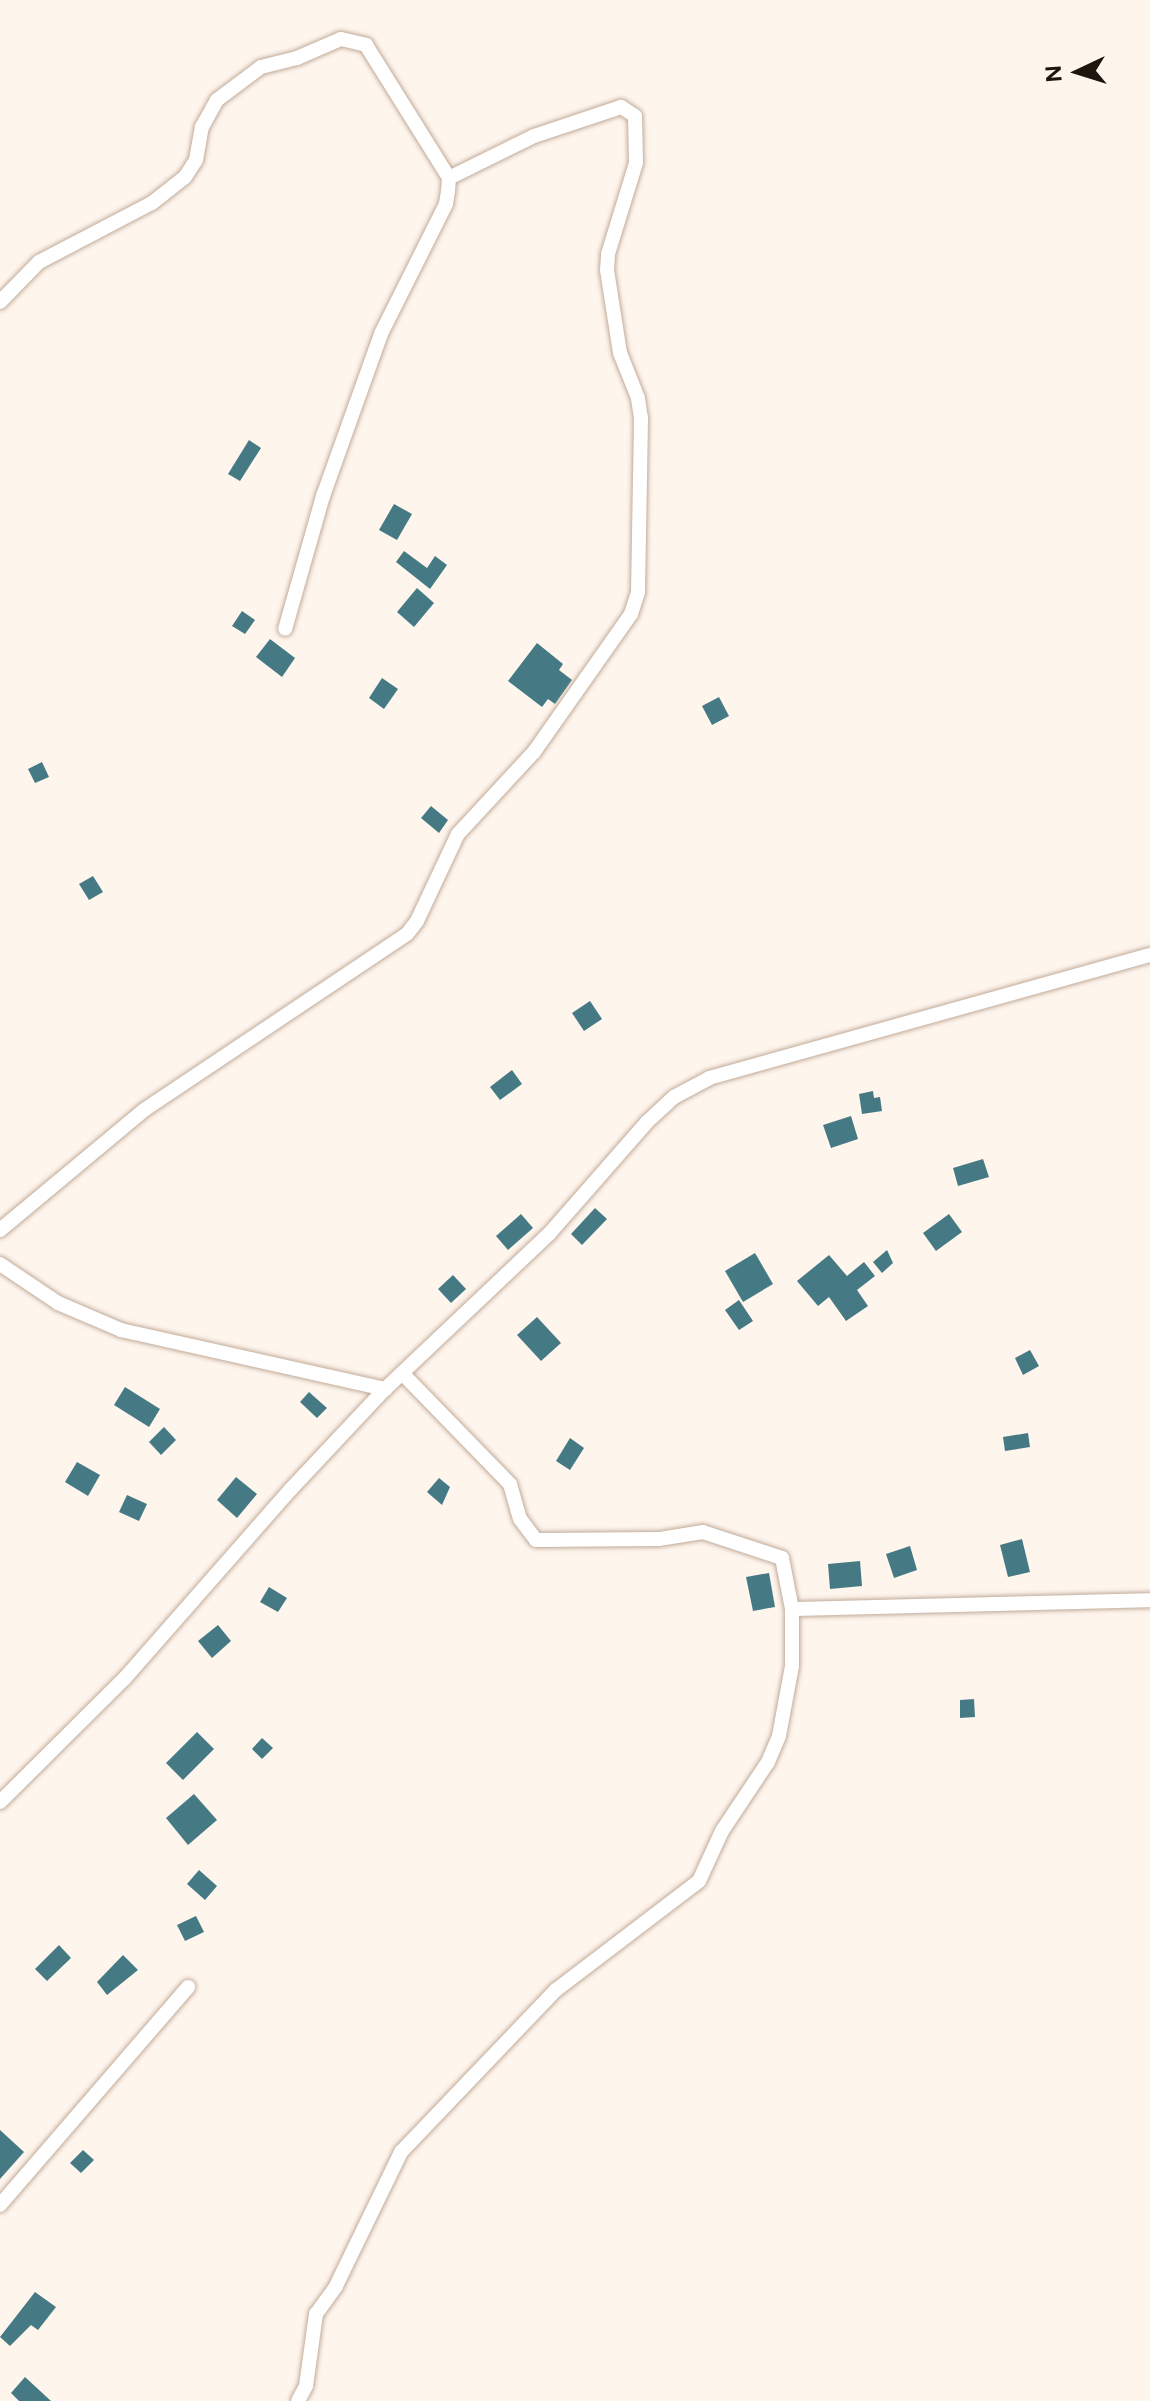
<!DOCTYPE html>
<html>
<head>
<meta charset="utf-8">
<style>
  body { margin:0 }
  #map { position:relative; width:1150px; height:2401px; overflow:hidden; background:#fef5ed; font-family:Figtree,sans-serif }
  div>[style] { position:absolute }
  .building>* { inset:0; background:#457a85 }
  .roads { filter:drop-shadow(0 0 2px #c1ab99) drop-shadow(0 0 2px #c1ab99) }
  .minor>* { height:14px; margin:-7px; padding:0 7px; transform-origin:7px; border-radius:7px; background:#fff }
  span { translate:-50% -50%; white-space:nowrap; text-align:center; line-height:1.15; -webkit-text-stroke:6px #fef5ed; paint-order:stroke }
  .north { position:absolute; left:1038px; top:32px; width:80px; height:80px; -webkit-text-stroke:6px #fef5ed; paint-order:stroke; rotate:266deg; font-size:22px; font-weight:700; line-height:32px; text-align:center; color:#1d150e }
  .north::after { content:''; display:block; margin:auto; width:28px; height:36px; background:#1d150e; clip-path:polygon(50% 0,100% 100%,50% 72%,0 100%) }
</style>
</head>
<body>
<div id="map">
  <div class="building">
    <i style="clip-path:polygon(249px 440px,261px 448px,240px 481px,228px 474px)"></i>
    <i style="clip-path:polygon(394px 504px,412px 514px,397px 540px,379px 530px)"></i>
    <i style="clip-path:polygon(404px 551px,427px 568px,435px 556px,447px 565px,430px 589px,396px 562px)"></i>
    <i style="clip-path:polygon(417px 588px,434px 603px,414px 627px,397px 612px)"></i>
    <i style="clip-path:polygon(242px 611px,255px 620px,245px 634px,232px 626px)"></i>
    <i style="clip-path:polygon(270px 639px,295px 658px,282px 677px,256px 657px)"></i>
    <i style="clip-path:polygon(537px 643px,563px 664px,559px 670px,572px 680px,555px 704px,548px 699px,542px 707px,508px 681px)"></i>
    <i style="clip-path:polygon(382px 678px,398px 689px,384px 709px,369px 698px)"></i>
    <i style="clip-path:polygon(719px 697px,729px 716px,712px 725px,702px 706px)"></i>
    <i style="clip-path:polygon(42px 762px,49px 777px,35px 783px,28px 769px)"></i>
    <i style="clip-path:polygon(431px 806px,448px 820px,439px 833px,421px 818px)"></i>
    <i style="clip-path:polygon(93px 876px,103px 892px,89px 900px,79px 884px)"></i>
    <i style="clip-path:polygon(590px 1001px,602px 1019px,584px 1031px,572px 1013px)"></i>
    <i style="clip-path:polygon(512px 1070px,522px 1084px,500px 1100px,490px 1087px)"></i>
    <i style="clip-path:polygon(873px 1091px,874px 1098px,880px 1097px,882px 1111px,862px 1114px,859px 1094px)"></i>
    <i style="clip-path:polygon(851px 1116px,858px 1139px,831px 1148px,823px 1125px)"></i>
    <i style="clip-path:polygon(983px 1159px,989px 1177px,958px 1186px,953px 1168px)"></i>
    <i style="clip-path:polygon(595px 1208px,607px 1219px,582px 1245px,571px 1234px)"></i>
    <i style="clip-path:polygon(521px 1214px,533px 1228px,508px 1250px,496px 1236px)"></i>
    <i style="clip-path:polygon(949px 1214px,962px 1232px,936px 1251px,923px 1233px)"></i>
    <i style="clip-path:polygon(887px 1250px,893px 1263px,882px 1273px,873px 1262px)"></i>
    <i style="clip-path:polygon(755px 1253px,773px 1284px,743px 1302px,725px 1271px)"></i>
    <i style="clip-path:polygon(829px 1255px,847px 1276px,864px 1262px,875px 1276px,857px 1290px,868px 1306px,846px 1321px,829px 1297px,818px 1306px,797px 1281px)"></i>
    <i style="clip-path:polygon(453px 1275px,466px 1289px,451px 1303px,438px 1289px)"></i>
    <i style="clip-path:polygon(739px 1300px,753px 1321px,739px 1330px,725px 1310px)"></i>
    <i style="clip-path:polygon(537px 1317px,561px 1343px,541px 1361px,517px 1335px)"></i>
    <i style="clip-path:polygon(1030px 1350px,1039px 1366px,1023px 1375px,1015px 1358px)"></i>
    <i style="clip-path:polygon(125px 1387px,160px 1409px,149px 1427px,114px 1405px)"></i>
    <i style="clip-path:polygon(309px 1392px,327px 1408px,317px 1418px,300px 1402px)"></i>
    <i style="clip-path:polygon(164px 1427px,176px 1440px,161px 1455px,149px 1442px)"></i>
    <i style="clip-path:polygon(1028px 1433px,1030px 1447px,1005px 1451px,1003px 1437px)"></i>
    <i style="clip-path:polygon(570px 1438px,584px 1448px,570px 1470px,556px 1461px)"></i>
    <i style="clip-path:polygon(77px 1462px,100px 1475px,88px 1496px,65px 1482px)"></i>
    <i style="clip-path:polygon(236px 1477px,257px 1494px,237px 1518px,217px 1500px)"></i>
    <i style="clip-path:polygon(439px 1478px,450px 1487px,442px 1505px,427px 1492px)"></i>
    <i style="clip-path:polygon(127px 1495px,147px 1504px,139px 1521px,119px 1512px)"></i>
    <i style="clip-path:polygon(1022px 1539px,1030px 1572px,1008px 1577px,1000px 1545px)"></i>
    <i style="clip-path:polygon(910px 1546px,917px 1570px,894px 1578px,886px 1554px)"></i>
    <i style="clip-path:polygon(860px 1561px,862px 1586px,830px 1589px,828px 1564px)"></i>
    <i style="clip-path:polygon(769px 1573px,775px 1607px,753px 1611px,746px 1577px)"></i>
    <i style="clip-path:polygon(269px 1587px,287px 1598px,278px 1612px,260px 1602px)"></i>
    <i style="clip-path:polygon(218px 1625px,231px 1641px,212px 1658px,198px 1641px)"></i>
    <i style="clip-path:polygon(974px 1699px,975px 1717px,960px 1718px,960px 1700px)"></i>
    <i style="clip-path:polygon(197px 1732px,214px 1749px,183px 1780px,166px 1763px)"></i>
    <i style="clip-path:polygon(262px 1738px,273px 1748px,262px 1759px,252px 1749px)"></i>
    <i style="clip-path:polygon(194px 1794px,217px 1820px,188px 1845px,166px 1818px)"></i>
    <i style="clip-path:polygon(199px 1870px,217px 1886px,205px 1900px,187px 1884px)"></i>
    <i style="clip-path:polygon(196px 1916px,204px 1932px,185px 1941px,177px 1925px)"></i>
    <i style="clip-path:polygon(59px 1945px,71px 1958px,47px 1981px,35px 1969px)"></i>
    <i style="clip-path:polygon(123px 1955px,138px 1970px,107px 1995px,97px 1982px)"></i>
    <i style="clip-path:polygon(0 2130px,24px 2152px,0 2179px)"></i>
    <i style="clip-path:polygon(83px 2150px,94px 2160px,81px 2173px,70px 2163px)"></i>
    <i style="clip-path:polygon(35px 2292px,56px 2307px,38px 2330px,31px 2325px,10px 2346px,0 2337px)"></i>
    <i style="clip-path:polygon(25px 2377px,51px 2401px,19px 2401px,11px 2393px)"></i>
  </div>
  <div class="roads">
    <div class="minor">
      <i style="left:0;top:302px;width:56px;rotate:-45.7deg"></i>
      <i style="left:39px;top:262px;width:127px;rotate:-27.6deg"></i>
      <i style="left:152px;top:203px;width:42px;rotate:-38.2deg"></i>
      <i style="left:185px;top:177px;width:20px;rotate:-57deg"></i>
      <i style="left:196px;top:160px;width:34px;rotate:-80deg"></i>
      <i style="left:202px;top:127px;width:31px;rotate:-61deg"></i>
      <i style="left:217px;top:100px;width:55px;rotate:-36.9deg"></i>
      <i style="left:261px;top:67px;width:37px;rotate:-14deg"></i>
      <i style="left:297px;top:58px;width:48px;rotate:-23.4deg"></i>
      <i style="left:341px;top:39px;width:26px;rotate:13deg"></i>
      <i style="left:366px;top:45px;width:157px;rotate:58deg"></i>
      <i style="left:449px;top:178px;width:13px;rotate:94deg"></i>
      <i style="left:448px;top:191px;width:13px;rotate:99deg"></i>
      <i style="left:446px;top:204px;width:145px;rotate:116.6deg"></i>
      <i style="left:381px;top:334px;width:172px;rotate:109.7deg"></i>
      <i style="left:323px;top:496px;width:138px;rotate:105.9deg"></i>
      <i style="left:0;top:1230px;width:187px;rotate:-39.8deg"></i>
      <i style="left:144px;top:1110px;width:316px;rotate:-33.8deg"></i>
      <i style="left:407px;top:934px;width:16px;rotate:-52deg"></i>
      <i style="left:417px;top:921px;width:96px;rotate:-64.8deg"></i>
      <i style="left:458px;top:834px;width:112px;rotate:-47.2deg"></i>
      <i style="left:534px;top:752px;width:169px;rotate:-54.9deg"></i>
      <i style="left:631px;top:614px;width:23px;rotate:-72deg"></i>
      <i style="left:638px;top:592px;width:174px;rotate:-89deg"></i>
      <i style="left:641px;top:418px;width:20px;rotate:-99deg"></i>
      <i style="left:638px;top:398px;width:48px;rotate:-111.8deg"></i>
      <i style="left:620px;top:353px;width:84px;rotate:-98.9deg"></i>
      <i style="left:607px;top:270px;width:16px;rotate:-86deg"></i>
      <i style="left:608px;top:254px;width:95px;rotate:-72.9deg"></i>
      <i style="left:636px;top:163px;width:47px;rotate:-91.2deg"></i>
      <i style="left:635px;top:116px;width:17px;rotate:-147deg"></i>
      <i style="left:621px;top:107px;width:92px;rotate:161.6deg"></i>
      <i style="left:534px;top:136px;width:95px;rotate:153.7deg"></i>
      <i style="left:0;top:1264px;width:70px;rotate:33.9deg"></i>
      <i style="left:58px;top:1303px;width:69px;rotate:23.2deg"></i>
      <i style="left:121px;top:1330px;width:271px;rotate:12.6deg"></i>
      <i style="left:792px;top:1609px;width:358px;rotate:-1.4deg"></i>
      <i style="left:0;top:1802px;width:175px;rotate:-44.8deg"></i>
      <i style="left:124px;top:1679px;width:253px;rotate:-48.7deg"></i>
      <i style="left:291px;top:1489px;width:137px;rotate:-46.8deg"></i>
      <i style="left:385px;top:1389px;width:226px;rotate:-43.4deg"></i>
      <i style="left:549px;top:1234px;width:149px;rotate:-48.8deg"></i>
      <i style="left:647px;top:1122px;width:37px;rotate:-43deg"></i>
      <i style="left:674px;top:1097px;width:40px;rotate:-28deg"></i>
      <i style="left:709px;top:1078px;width:458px;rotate:-15.6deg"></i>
      <i style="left:0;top:2205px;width:288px;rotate:-49.2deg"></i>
      <i style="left:298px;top:2401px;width:17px;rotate:-62deg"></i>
      <i style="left:306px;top:2386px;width:73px;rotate:-82.1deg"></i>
      <i style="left:316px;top:2314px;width:34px;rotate:-54deg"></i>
      <i style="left:336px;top:2286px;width:149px;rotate:-64.1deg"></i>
      <i style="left:401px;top:2152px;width:224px;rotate:-46.3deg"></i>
      <i style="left:556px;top:1990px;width:180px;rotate:-37.3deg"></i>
      <i style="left:699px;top:1881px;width:55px;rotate:-65.3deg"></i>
      <i style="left:722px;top:1831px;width:83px;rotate:-56.3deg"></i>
      <i style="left:768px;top:1762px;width:28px;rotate:-67deg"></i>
      <i style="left:779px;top:1736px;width:71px;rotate:-79.5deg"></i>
      <i style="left:792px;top:1666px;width:57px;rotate:-90deg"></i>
      <i style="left:792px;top:1609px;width:52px;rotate:-101.1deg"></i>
      <i style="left:782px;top:1558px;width:83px;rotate:-161.8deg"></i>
      <i style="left:703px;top:1532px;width:45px;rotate:171deg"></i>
      <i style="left:659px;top:1539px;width:123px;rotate:179.5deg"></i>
      <i style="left:536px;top:1540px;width:26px;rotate:-127deg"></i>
      <i style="left:520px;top:1519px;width:36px;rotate:-106deg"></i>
      <i style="left:510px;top:1484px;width:152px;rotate:-134.2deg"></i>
    </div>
  </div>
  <div class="north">N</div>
</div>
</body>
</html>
